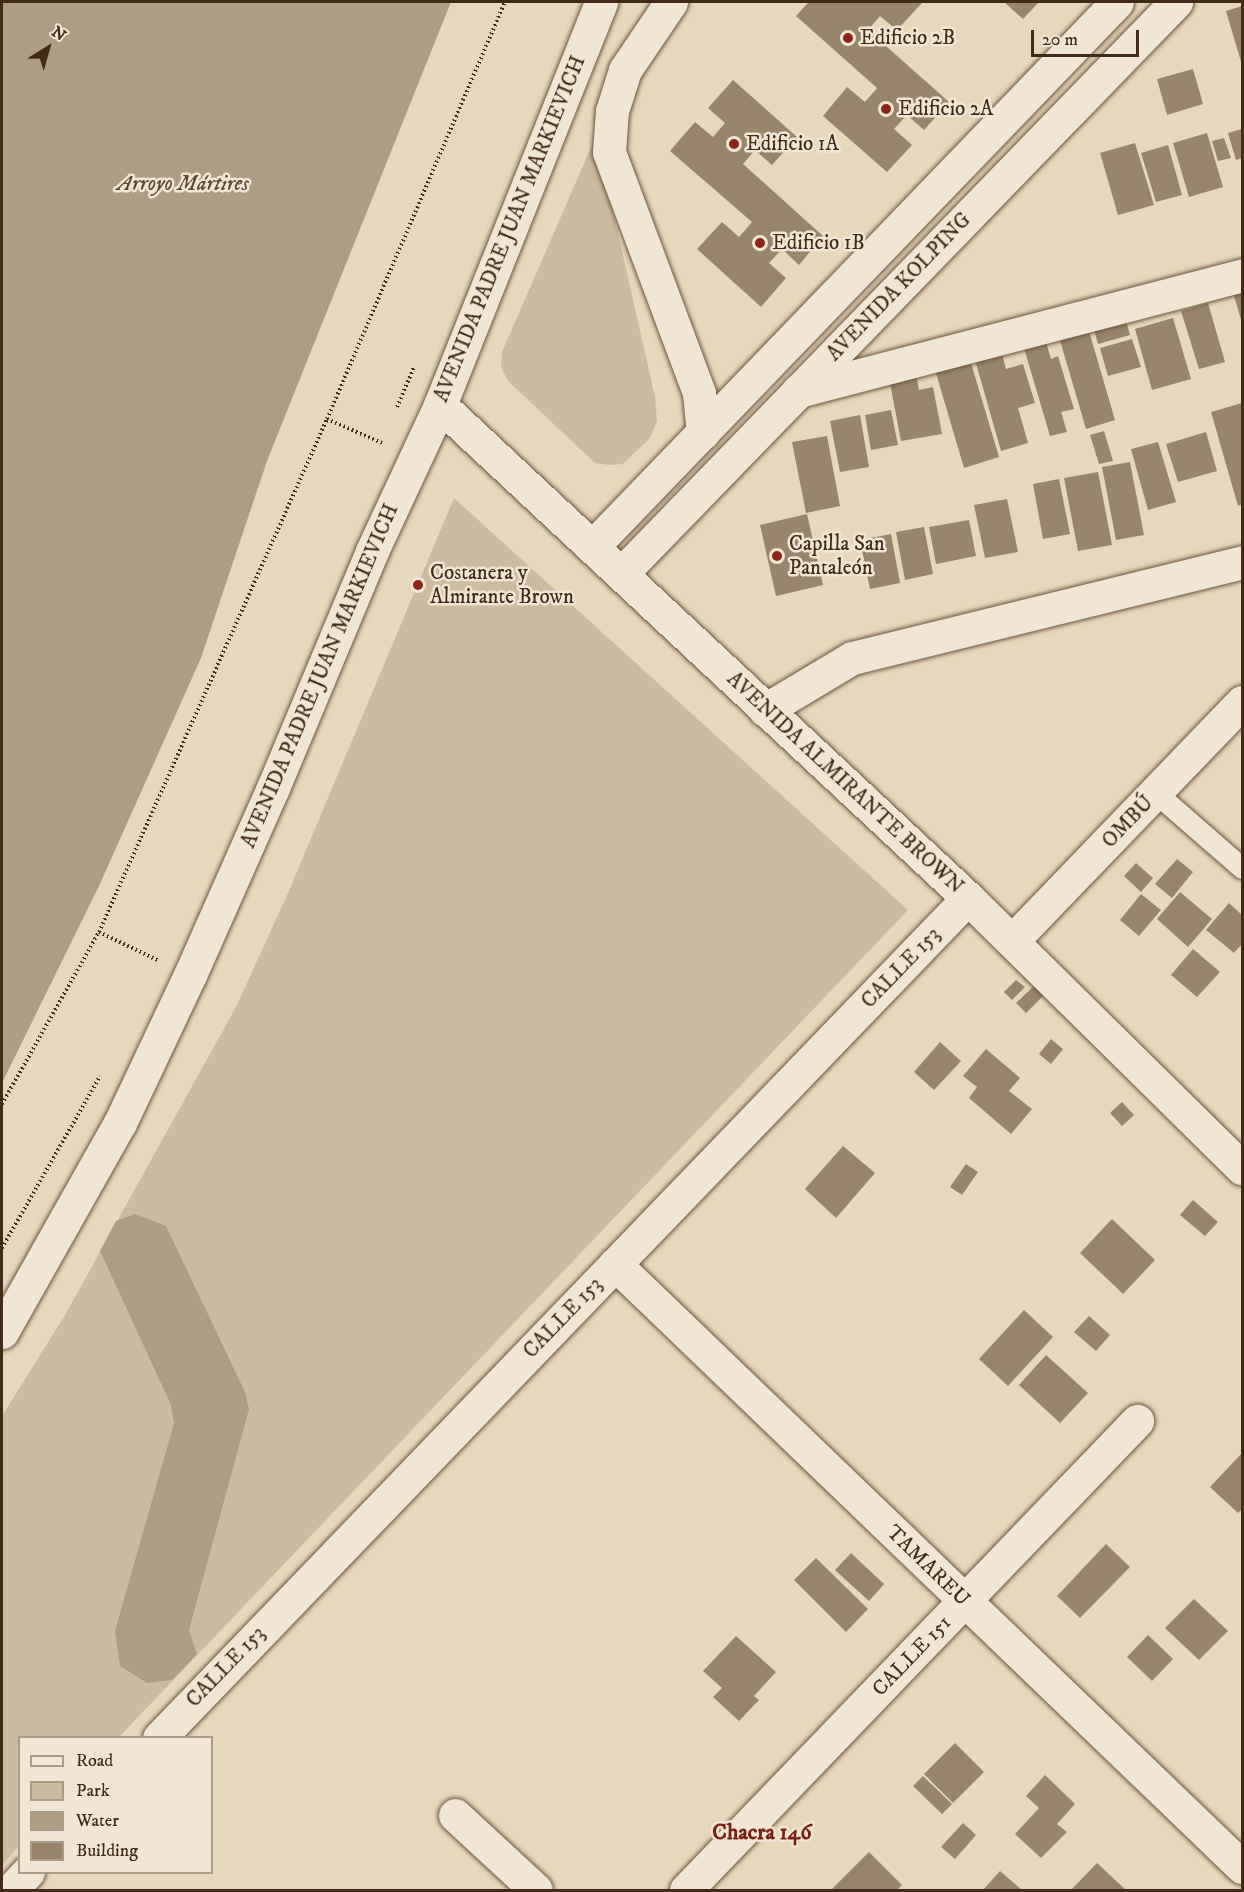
<!DOCTYPE html>
<html>
<head>
<meta charset="utf-8">
<style>
  body { margin:0 }
  #map { position:relative; width:1244px; height:1892px; overflow:hidden; background:#e8d8bb; font-family:"IM FELL DW Pica",serif }
  div>[style] { position:absolute }
  .green>* { inset:0; background:#ccbb9f }
  .water>* { inset:0; background:#af9d83 }
  .building>* { inset:0; background:#98856c }
  .path>* { height:4px; margin-top:-2px; transform-origin:0; background:repeating-linear-gradient(90deg,#412b16 0 1.5px,transparent 0 4.5px) }
  .roads { filter:drop-shadow(0 0 2px #6b563f) drop-shadow(0 0 2px #6b563f) }
  .service>* { height:21px; margin:-10.5px; padding:0 10.5px; transform-origin:10.5px; border-radius:10.5px; background:#f0e6d3 }
  .minor>* { height:33px; margin:-16.5px; padding:0 16.5px; transform-origin:16.5px; border-radius:16.5px; background:#f0e6d3 }
  .tertiary>* { height:33px; margin:-16.5px; padding:0 16.5px; transform-origin:16.5px; border-radius:16.5px; background:#f0e6d3 }
  .secondary>* { height:33px; margin:-16.5px; padding:0 16.5px; transform-origin:16.5px; border-radius:16.5px; background:#f0e6d3 }
  .dots>* { width:16px; height:16px; translate:-50% -50%; box-sizing:border-box; border:3px solid #f0e6d3; border-radius:50% }
  span { translate:-50% -50%; white-space:nowrap; text-align:center; line-height:1.15; -webkit-text-stroke:5px #f0e6d3; paint-order:stroke }
  .poi-label { font-size:21px; color:#412b16 }
  .left { translate:0 -50%; text-align:left }
  .street-label { font-size:21px; color:#412b16 }
  .water-label { font-size:22px; color:#5c4831; font-style:italic }
  .neighbourhood-label { font-size:22px; color:#7a1f14; font-weight:700 }
  .frame { position:absolute; inset:0; border:3px solid #412b16; pointer-events:none }
  .legend { position:absolute; left:18px; top:1736px; width:195px; height:138px; box-sizing:border-box; background:#f0e6d3; border:2px solid #aa9b87; margin:0; padding:8px 10px; list-style:none; font-size:18px; color:#412b16 }
  .legend li { display:flex; align-items:center; gap:12px; height:30px }
  .legend b { width:30px; border:2px solid #aa9b87 }
  .north { position:absolute; left:18px; top:18px; width:60px; height:60px; -webkit-text-stroke:4px #f0e6d3; paint-order:stroke; rotate:37deg; font-size:16px; font-weight:700; line-height:24px; text-align:center; color:#412b16 }
  .north::after { content:''; display:block; margin:auto; width:21px; height:27px; background:#412b16; clip-path:polygon(50% 0,100% 100%,50% 72%,0 100%) }
  .scale { position:absolute; left:1031px; top:30px; width:108px; height:27px; box-sizing:border-box; border:3px solid #412b16; border-top:0; padding-left:8px; font-size:18px; line-height:21px; white-space:nowrap; color:#412b16; -webkit-text-stroke:4px #f0e6d3; paint-order:stroke }
</style>
</head>
<body>
<div id="map">
  <div class="green">
    <i style="clip-path:polygon(596px 136px,655px 397px,657px 421px,650px 438px,623px 464px,610px 465px,595px 463px,508px 381px,501px 367px,502px 352px)"></i>
    <i style="clip-path:polygon(454px 498px,908px 910px,119px 1737px,20px 1738px,19px 1846px,2px 1865px,2px 1416px,65px 1315px,236px 1007px,288px 893px)"></i>
  </div>
  <div class="water">
    <i style="clip-path:polygon(2px 2px,451px 2px,267px 461px,201px 658px,99px 886px,2px 1083px)"></i>
    <i style="clip-path:polygon(135px 1214px,166px 1226px,245px 1392px,249px 1409px,189px 1630px,197px 1654px,172px 1680px,147px 1683px,120px 1666px,115px 1631px,174px 1423px,171px 1405px,100px 1251px,116px 1221px)"></i>
  </div>
  <div class="building">
    <i style="clip-path:polygon(809px 2px,922px 3px,897px 30px,880px 16px,868px 30px,949px 102px,924px 130px,907px 115px,894px 129px,912px 145px,887px 172px,823px 116px,847px 87px,865px 102px,877px 88px,796px 16px)"></i>
    <i style="clip-path:polygon(1004px 2px,1039px 2px,1023px 19px)"></i>
    <i style="clip-path:polygon(1242px 6px,1242px 65px,1226px 11px)"></i>
    <i style="clip-path:polygon(1193px 69px,1203px 104px,1167px 115px,1157px 79px)"></i>
    <i style="clip-path:polygon(733px 80px,797px 137px,772px 165px,755px 150px,743px 164px,823px 236px,799px 265px,782px 249px,769px 263px,786px 278px,761px 307px,697px 249px,722px 222px,739px 237px,752px 222px,670px 151px,695px 122px,713px 137px,725px 123px,708px 108px)"></i>
    <i style="clip-path:polygon(1242px 129px,1242px 158px,1236px 160px,1228px 133px)"></i>
    <i style="clip-path:polygon(1207px 133px,1223px 187px,1189px 197px,1173px 143px)"></i>
    <i style="clip-path:polygon(1224px 138px,1231px 158px,1218px 161px,1212px 141px)"></i>
    <i style="clip-path:polygon(1135px 143px,1154px 205px,1118px 215px,1100px 153px)"></i>
    <i style="clip-path:polygon(1168px 145px,1182px 195px,1156px 202px,1141px 153px)"></i>
    <i style="clip-path:polygon(1242px 283px,1242px 323px,1231px 286px)"></i>
    <i style="clip-path:polygon(1208px 303px,1225px 362px,1199px 369px,1181px 311px)"></i>
    <i style="clip-path:polygon(1123px 310px,1130px 335px,1098px 344px,1091px 319px)"></i>
    <i style="clip-path:polygon(1173px 318px,1191px 379px,1152px 390px,1135px 329px)"></i>
    <i style="clip-path:polygon(1086px 321px,1115px 420px,1086px 429px,1057px 330px)"></i>
    <i style="clip-path:polygon(1043px 332px,1051px 359px,1058px 356px,1074px 409px,1061px 412px,1067px 432px,1050px 436px,1021px 338px)"></i>
    <i style="clip-path:polygon(1132px 339px,1141px 367px,1108px 376px,1100px 348px)"></i>
    <i style="clip-path:polygon(1000px 346px,1006px 369px,1023px 364px,1035px 403px,1018px 408px,1028px 443px,1001px 451px,973px 353px)"></i>
    <i style="clip-path:polygon(968px 353px,999px 457px,964px 468px,933px 363px)"></i>
    <i style="clip-path:polygon(916px 373px,919px 390px,933px 387px,942px 434px,901px 441px,889px 378px)"></i>
    <i style="clip-path:polygon(1242px 403px,1242px 504px,1238px 506px,1211px 412px)"></i>
    <i style="clip-path:polygon(891px 410px,898px 445px,871px 450px,865px 415px)"></i>
    <i style="clip-path:polygon(860px 415px,869px 467px,840px 472px,830px 421px)"></i>
    <i style="clip-path:polygon(1104px 431px,1113px 461px,1099px 464px,1090px 435px)"></i>
    <i style="clip-path:polygon(1206px 432px,1217px 471px,1178px 482px,1166px 444px)"></i>
    <i style="clip-path:polygon(827px 436px,840px 506px,806px 513px,792px 442px)"></i>
    <i style="clip-path:polygon(1158px 442px,1176px 502px,1148px 510px,1131px 449px)"></i>
    <i style="clip-path:polygon(1130px 462px,1144px 535px,1116px 540px,1102px 467px)"></i>
    <i style="clip-path:polygon(1098px 472px,1112px 545px,1078px 551px,1064px 478px)"></i>
    <i style="clip-path:polygon(1059px 479px,1070px 534px,1043px 539px,1033px 484px)"></i>
    <i style="clip-path:polygon(1007px 499px,1018px 552px,985px 558px,974px 505px)"></i>
    <i style="clip-path:polygon(807px 514px,823px 585px,776px 596px,760px 525px)"></i>
    <i style="clip-path:polygon(969px 520px,976px 556px,936px 564px,929px 527px)"></i>
    <i style="clip-path:polygon(924px 527px,933px 574px,905px 580px,896px 532px)"></i>
    <i style="clip-path:polygon(891px 534px,900px 583px,870px 589px,860px 540px)"></i>
    <i style="clip-path:polygon(1177px 859px,1193px 872px,1172px 898px,1155px 884px)"></i>
    <i style="clip-path:polygon(1136px 863px,1153px 878px,1141px 892px,1124px 876px)"></i>
    <i style="clip-path:polygon(1180px 892px,1212px 919px,1188px 947px,1157px 919px)"></i>
    <i style="clip-path:polygon(1141px 894px,1161px 910px,1139px 936px,1120px 920px)"></i>
    <i style="clip-path:polygon(1229px 903px,1242px 915px,1242px 944px,1234px 953px,1206px 930px)"></i>
    <i style="clip-path:polygon(1193px 949px,1220px 972px,1197px 997px,1171px 975px)"></i>
    <i style="clip-path:polygon(1016px 980px,1025px 987px,1012px 1000px,1004px 992px)"></i>
    <i style="clip-path:polygon(1035px 985px,1044px 995px,1026px 1013px,1016px 1003px)"></i>
    <i style="clip-path:polygon(1051px 1039px,1063px 1049px,1051px 1064px,1039px 1054px)"></i>
    <i style="clip-path:polygon(940px 1042px,961px 1061px,934px 1090px,914px 1072px)"></i>
    <i style="clip-path:polygon(986px 1049px,1020px 1078px,1009px 1091px,1032px 1109px,1011px 1134px,969px 1098px,977px 1087px,963px 1076px)"></i>
    <i style="clip-path:polygon(1122px 1102px,1134px 1115px,1122px 1126px,1110px 1113px)"></i>
    <i style="clip-path:polygon(843px 1146px,875px 1173px,836px 1218px,805px 1189px)"></i>
    <i style="clip-path:polygon(966px 1164px,978px 1172px,962px 1195px,950px 1187px)"></i>
    <i style="clip-path:polygon(1193px 1200px,1218px 1222px,1205px 1236px,1180px 1215px)"></i>
    <i style="clip-path:polygon(1112px 1219px,1155px 1260px,1123px 1294px,1080px 1253px)"></i>
    <i style="clip-path:polygon(1024px 1310px,1053px 1337px,1008px 1386px,979px 1359px)"></i>
    <i style="clip-path:polygon(1089px 1316px,1110px 1335px,1096px 1351px,1074px 1332px)"></i>
    <i style="clip-path:polygon(1046px 1355px,1088px 1393px,1060px 1423px,1019px 1385px)"></i>
    <i style="clip-path:polygon(1242px 1453px,1242px 1509px,1238px 1513px,1210px 1487px)"></i>
    <i style="clip-path:polygon(1106px 1544px,1130px 1567px,1080px 1618px,1057px 1596px)"></i>
    <i style="clip-path:polygon(851px 1553px,884px 1584px,869px 1601px,835px 1570px)"></i>
    <i style="clip-path:polygon(816px 1558px,868px 1609px,846px 1632px,794px 1580px)"></i>
    <i style="clip-path:polygon(1194px 1599px,1228px 1631px,1199px 1660px,1165px 1628px)"></i>
    <i style="clip-path:polygon(1148px 1635px,1173px 1659px,1152px 1681px,1127px 1657px)"></i>
    <i style="clip-path:polygon(736px 1636px,776px 1672px,754px 1696px,759px 1700px,739px 1721px,713px 1697px,722px 1688px,703px 1671px)"></i>
    <i style="clip-path:polygon(955px 1743px,984px 1772px,953px 1803px,924px 1774px)"></i>
    <i style="clip-path:polygon(1045px 1775px,1075px 1804px,1057px 1824px,1067px 1832px,1041px 1858px,1015px 1834px,1039px 1808px,1026px 1796px)"></i>
    <i style="clip-path:polygon(923px 1776px,952px 1804px,942px 1814px,913px 1786px)"></i>
    <i style="clip-path:polygon(963px 1823px,976px 1835px,955px 1859px,941px 1847px)"></i>
    <i style="clip-path:polygon(869px 1852px,902px 1885px,897px 1890px,831px 1890px)"></i>
    <i style="clip-path:polygon(1097px 1863px,1126px 1890px,1071px 1890px)"></i>
    <i style="clip-path:polygon(1000px 1871px,1021px 1889px,1020px 1890px,983px 1890px)"></i>
  </div>
  <div class="path">
    <i style="left:397px;top:407px;width:43px;rotate:-67deg"></i>
    <i style="left:327px;top:419px;width:60px;rotate:23.6deg"></i>
    <i style="left:99px;top:932px;width:67px;rotate:25.8deg"></i>
    <i style="left:2px;top:1104px;width:197px;rotate:-60.6deg"></i>
    <i style="left:99px;top:932px;width:561px;rotate:-66.04deg"></i>
    <i style="left:327px;top:419px;width:453px;rotate:-66.9deg"></i>
    <i style="left:2px;top:1248px;width:198px;rotate:-60.3deg"></i>
  </div>
  <div class="roads">
    <div class="service">
      <i style="left:1156px;top:793px;width:114px;rotate:41.1deg"></i>
    </div>
    <div class="minor">
      <i style="left:671px;top:2px;width:82px;rotate:124.1deg"></i>
      <i style="left:625px;top:70px;width:43px;rotate:107.6deg"></i>
      <i style="left:612px;top:111px;width:41px;rotate:94.2deg"></i>
      <i style="left:609px;top:152px;width:257px;rotate:69.5deg"></i>
      <i style="left:699px;top:393px;width:40px;rotate:84.3deg"></i>
      <i style="left:798px;top:391px;width:459px;rotate:-14.6deg"></i>
      <i style="left:765px;top:710px;width:101px;rotate:-30.9deg"></i>
      <i style="left:852px;top:658px;width:402px;rotate:-13.8deg"></i>
      <i style="left:1012px;top:941px;width:332px;rotate:-46.1deg"></i>
      <i style="left:615px;top:1264px;width:870px;rotate:43.88deg"></i>
      <i style="left:159px;top:1738px;width:1166px;rotate:-46.08deg"></i>
      <i style="left:455px;top:1815px;width:110px;rotate:42.8deg"></i>
      <i style="left:11px;top:1890px;width:25px;rotate:-47deg"></i>
      <i style="left:686px;top:1890px;width:651px;rotate:-46.12deg"></i>
    </div>
    <div class="tertiary">
      <i style="left:593px;top:546px;width:755px;rotate:-46.07deg"></i>
      <i style="left:622px;top:573px;width:796px;rotate:-45.87deg"></i>
    </div>
    <div class="secondary">
      <i style="left:440px;top:405px;width:722px;rotate:43.04deg"></i>
      <i style="left:968px;top:898px;width:385px;rotate:44.6deg"></i>
      <i style="left:2px;top:1332px;width:240px;rotate:-60.6deg"></i>
      <i style="left:120px;top:1123px;width:164px;rotate:-64.7deg"></i>
      <i style="left:190px;top:975px;width:205px;rotate:-66.1deg"></i>
      <i style="left:273px;top:788px;width:257px;rotate:-67.3deg"></i>
      <i style="left:372px;top:551px;width:161px;rotate:-65deg"></i>
      <i style="left:440px;top:405px;width:434px;rotate:-68.2deg"></i>
    </div>
  </div>
  <div class="dots">
    <i style="left:848px;top:38px;background:#8f2418"></i>
    <i style="left:886px;top:109px;background:#8f2418"></i>
    <i style="left:734px;top:144px;background:#8f2418"></i>
    <i style="left:760px;top:243px;background:#8f2418"></i>
    <i style="left:777px;top:556px;background:#8f2418"></i>
    <i style="left:418px;top:585px;background:#8f2418"></i>
  </div>
  <div class="poi-label">
    <span class="left" style="left:860px;top:38px">Edificio 2B</span>
    <span class="left" style="left:898px;top:109px">Edificio 2A</span>
    <span class="left" style="left:746px;top:144px">Edificio 1A</span>
    <span class="left" style="left:772px;top:243px">Edificio 1B</span>
    <span class="left" style="left:789px;top:556px">Capilla San<br>Pantaleón</span>
    <span class="left" style="left:430px;top:585px">Costanera y<br>Almirante Brown</span>
  </div>
  <div class="street-label">
    <span style="left:510px;top:229px;rotate:-68deg">AVENIDA PADRE JUAN MARKIEVICH</span>
    <span style="left:899px;top:287px;rotate:-46deg">AVENIDA KOLPING</span>
    <span style="left:320px;top:676px;rotate:-67deg">AVENIDA PADRE JUAN MARKIEVICH</span>
    <span style="left:845px;top:783px;rotate:43deg">AVENIDA ALMIRANTE BROWN</span>
    <span style="left:1128px;top:822px;rotate:-46deg">OMBÚ</span>
    <span style="left:901px;top:968px;rotate:-46deg">CALLE 153</span>
    <span style="left:563px;top:1318px;rotate:-46deg">CALLE 153</span>
    <span style="left:928px;top:1566px;rotate:44deg">TAMAREU</span>
    <span style="left:912px;top:1656px;rotate:-46deg">CALLE 151</span>
    <span style="left:226px;top:1667px;rotate:-46deg">CALLE 153</span>
  </div>
  <div class="water-label">
    <span style="left:183px;top:184px">Arroyo Mártires</span>
  </div>
  <div class="neighbourhood-label">
    <span style="left:762px;top:1833px">Chacra 146</span>
  </div>
  <div class="frame"></div>
  <ul class="legend">
  <li><b style="height:8px;background:#f0e6d3"></b>Road</li>
  <li><b style="height:16px;background:#ccbb9f"></b>Park</li>
  <li><b style="height:16px;background:#af9d83"></b>Water</li>
  <li><b style="height:16px;background:#98856c"></b>Building</li>
  </ul>
  <div class="north">N</div>
  <div class="scale">20 m</div>
</div>
</body>
</html>
